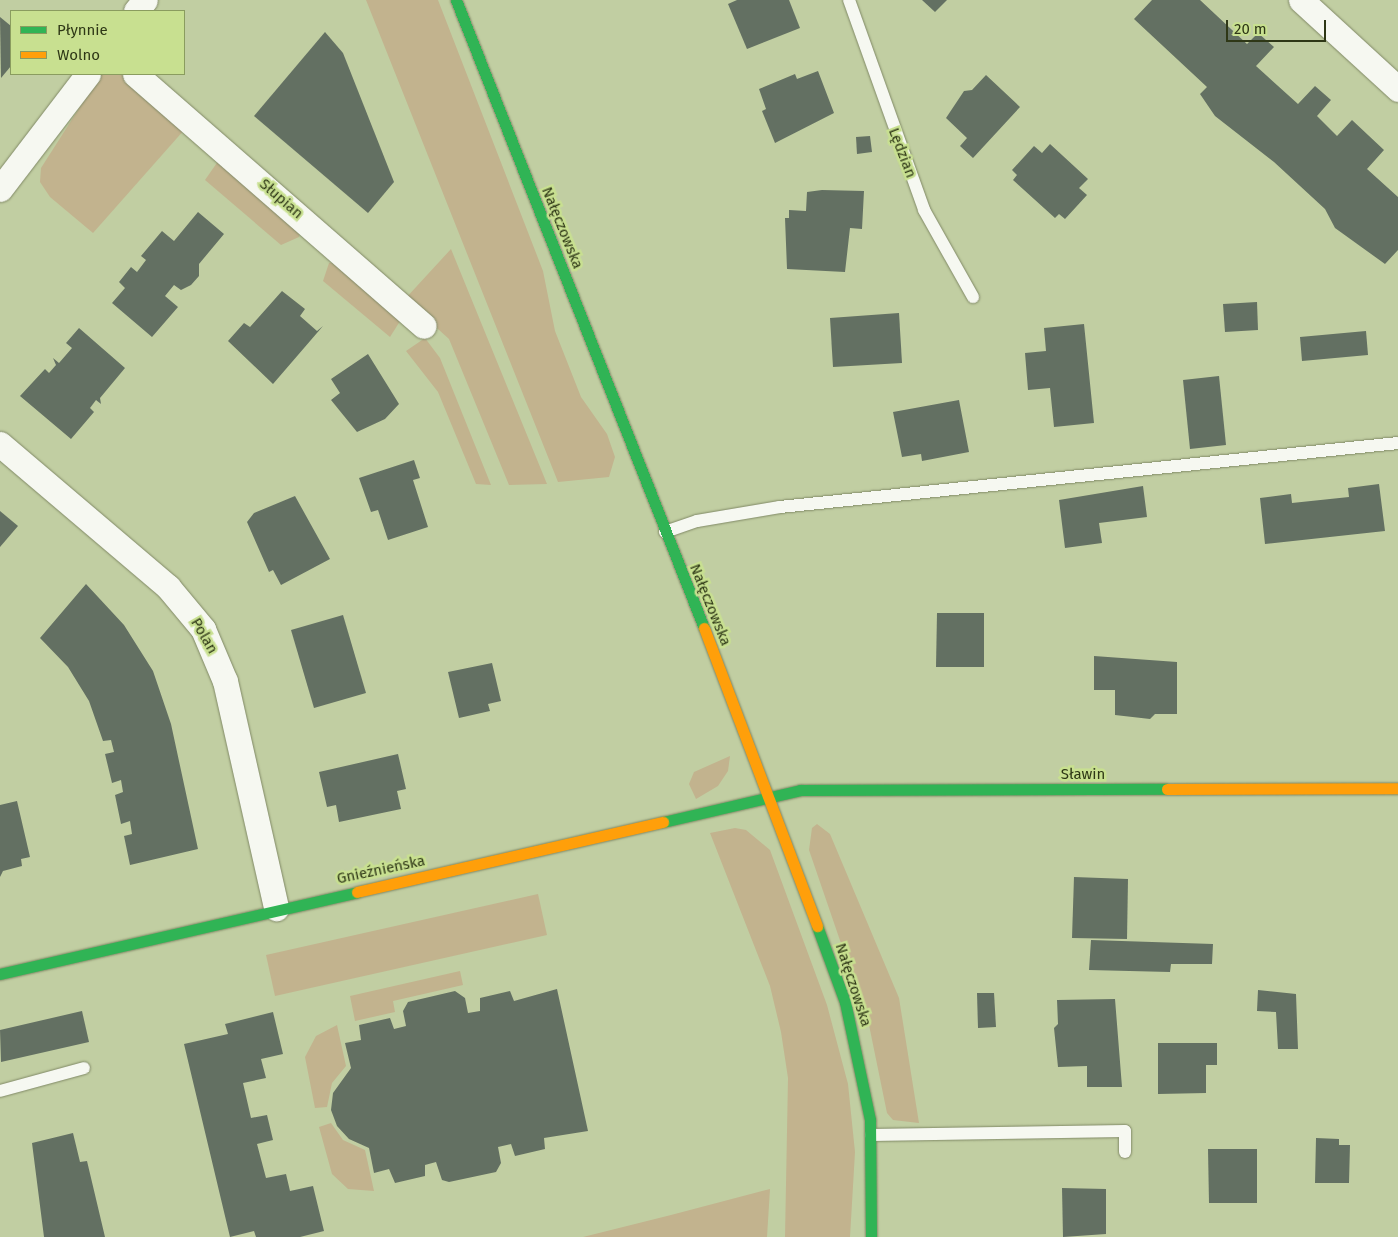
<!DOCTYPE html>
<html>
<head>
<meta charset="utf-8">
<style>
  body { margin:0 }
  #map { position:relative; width:1398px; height:1237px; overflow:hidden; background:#c1cea2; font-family:"Fira Sans",sans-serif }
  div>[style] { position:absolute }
  .green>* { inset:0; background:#c2b38e }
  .building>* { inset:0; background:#637062 }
  .roads { filter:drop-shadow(0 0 1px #808966) drop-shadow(0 0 1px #808966) }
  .lane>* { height:12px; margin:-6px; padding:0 6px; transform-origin:6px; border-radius:6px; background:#f6f8f1 }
  .street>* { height:25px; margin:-12.5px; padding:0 12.5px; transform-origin:12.5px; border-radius:12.5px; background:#f6f8f1 }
  .fast>* { height:11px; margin:-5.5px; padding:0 5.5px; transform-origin:5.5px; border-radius:5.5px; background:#30b455 }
  .slow>* { height:11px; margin:-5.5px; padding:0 5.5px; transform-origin:5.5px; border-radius:5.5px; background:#ff9f0a }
  span { translate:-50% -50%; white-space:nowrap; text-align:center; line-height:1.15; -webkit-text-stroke:5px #c8e090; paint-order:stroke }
  .street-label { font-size:15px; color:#2e3716 }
  .legend { position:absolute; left:10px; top:10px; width:175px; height:65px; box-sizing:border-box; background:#c8e090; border:1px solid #8a9c5f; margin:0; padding:6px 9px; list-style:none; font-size:15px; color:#2e3716 }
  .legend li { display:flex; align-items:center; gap:10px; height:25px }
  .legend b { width:25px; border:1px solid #8a9c5f }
  .scale { position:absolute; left:1226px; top:20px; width:100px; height:22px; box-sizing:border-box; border:2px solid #2e3716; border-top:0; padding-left:6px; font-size:15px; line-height:18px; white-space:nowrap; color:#2e3716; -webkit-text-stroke:4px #c8e090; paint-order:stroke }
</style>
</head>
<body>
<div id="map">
  <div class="green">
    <i style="clip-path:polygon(366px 0,438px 0,543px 271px,555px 331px,581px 397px,607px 434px,615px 457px,609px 477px,558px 482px)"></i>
    <i style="clip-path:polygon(101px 74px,121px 74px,185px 129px,93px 233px,50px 197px,40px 182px,41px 168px)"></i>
    <i style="clip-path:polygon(221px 157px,301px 228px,299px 237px,281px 245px,205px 180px)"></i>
    <i style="clip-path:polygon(451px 249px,547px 484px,509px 485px,449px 339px,405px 299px)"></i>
    <i style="clip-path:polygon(341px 262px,402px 318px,390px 337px,323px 281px,329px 263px)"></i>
    <i style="clip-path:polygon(425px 338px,440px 358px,491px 485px,476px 484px,438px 392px,406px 351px)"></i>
    <i style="clip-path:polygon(730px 756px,728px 771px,718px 786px,696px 799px,689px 784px,694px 772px)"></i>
    <i style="clip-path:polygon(817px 824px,830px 834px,899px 998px,919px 1123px,893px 1120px,887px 1113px,869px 1025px,809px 850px,812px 828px)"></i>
    <i style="clip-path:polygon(735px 828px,746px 830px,770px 850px,827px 1005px,848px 1084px,855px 1152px,850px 1237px,785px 1237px,788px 1078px,781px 1032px,770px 986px,710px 833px)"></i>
    <i style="clip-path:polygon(538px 894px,547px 935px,275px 996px,266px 955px)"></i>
    <i style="clip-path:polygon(460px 971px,463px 985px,393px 1001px,395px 1012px,355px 1021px,350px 996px)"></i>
    <i style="clip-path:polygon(337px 1025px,346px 1066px,332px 1083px,327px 1107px,315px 1108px,305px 1057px,316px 1036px)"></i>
    <i style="clip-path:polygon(331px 1123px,343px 1140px,365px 1150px,374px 1191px,348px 1189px,332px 1174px,319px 1127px)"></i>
    <i style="clip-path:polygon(770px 1189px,767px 1237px,583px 1237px,671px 1215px)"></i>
  </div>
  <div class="building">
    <i style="clip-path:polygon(737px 0,789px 0,800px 28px,747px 49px,728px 4px)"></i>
    <i style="clip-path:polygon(922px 0,947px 0,935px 12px)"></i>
    <i style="clip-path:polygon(1152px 0,1200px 0,1247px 44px,1258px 33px,1274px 47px,1256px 66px,1298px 104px,1315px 86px,1331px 100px,1317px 116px,1337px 136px,1352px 120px,1384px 150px,1367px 169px,1398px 197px,1398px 250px,1385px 264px,1335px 228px,1325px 209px,1274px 162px,1215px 116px,1200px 94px,1207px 87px,1134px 19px)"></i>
    <i style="clip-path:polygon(0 17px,11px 26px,11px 66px,1px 78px)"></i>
    <i style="clip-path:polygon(325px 32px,343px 53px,394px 182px,368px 213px,254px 116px)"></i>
    <i style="clip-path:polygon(818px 71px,834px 113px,775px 143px,762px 111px,766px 109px,759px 89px,795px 74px,797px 79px)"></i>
    <i style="clip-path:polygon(986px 75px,1020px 107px,973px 158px,960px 146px,967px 138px,946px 118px,964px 91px,972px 90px)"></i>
    <i style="clip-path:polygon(870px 136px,872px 152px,857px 154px,856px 137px)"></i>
    <i style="clip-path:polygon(1050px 144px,1088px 179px,1079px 188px,1087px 195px,1065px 219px,1059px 214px,1055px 218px,1013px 180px,1017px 175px,1012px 170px,1034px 146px,1042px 153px)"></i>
    <i style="clip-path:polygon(822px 190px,864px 191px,862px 229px,850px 228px,845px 272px,787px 269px,785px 218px,789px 218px,789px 210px,806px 211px,807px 192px)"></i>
    <i style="clip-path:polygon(198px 212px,224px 234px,199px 264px,199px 276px,191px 285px,181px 290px,174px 285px,165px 296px,178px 307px,152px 337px,112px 303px,125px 288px,119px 282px,131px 267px,137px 272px,146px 260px,141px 256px,162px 231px,174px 241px)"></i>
    <i style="clip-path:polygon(282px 291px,305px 309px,300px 316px,317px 331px,323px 326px,273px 384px,228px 341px,244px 323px,250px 327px)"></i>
    <i style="clip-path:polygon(1257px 302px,1258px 330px,1225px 332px,1223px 304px)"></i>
    <i style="clip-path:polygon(899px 313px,902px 363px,833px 367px,830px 318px)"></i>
    <i style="clip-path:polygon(1084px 324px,1094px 423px,1054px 427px,1050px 388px,1028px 390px,1025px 353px,1046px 351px,1044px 328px)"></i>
    <i style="clip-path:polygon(79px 328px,125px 368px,100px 398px,101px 404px,96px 400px,90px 408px,94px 412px,71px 439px,20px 396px,45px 369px,49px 373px,56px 365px,53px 358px,59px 363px,72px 348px,66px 343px)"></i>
    <i style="clip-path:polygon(1366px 331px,1368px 355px,1302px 361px,1300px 337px)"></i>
    <i style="clip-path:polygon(368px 354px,399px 404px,385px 419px,357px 432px,331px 400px,340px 393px,331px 379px)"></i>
    <i style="clip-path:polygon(1219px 376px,1226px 445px,1190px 449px,1183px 380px)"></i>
    <i style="clip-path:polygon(959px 400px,969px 452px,922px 461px,921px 454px,902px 457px,893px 412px)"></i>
    <i style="clip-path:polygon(414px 460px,420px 478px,413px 480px,428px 527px,388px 540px,378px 510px,371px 512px,359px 478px)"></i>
    <i style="clip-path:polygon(1379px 484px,1385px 531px,1265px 544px,1260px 498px,1291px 494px,1292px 503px,1349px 497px,1348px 488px)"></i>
    <i style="clip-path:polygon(1143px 486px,1147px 517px,1099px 523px,1102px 543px,1065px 548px,1059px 500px)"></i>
    <i style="clip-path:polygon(295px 496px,330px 559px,281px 585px,273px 570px,269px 572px,247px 522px,254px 513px)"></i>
    <i style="clip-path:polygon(0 511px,18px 526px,0 547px)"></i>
    <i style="clip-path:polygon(86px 584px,124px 625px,153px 671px,171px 724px,198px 849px,130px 865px,124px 836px,132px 834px,130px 821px,121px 824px,115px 795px,123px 792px,121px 780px,112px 783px,105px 754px,114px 752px,111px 740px,103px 741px,89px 701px,68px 667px,40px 638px)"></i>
    <i style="clip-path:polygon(937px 613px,984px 613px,984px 667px,936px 667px)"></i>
    <i style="clip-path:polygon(343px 615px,366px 693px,314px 708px,291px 630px)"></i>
    <i style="clip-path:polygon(1094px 656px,1177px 662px,1177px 714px,1155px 714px,1150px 719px,1115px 715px,1115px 690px,1094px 690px)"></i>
    <i style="clip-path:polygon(492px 663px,501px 701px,488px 704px,490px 711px,459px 718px,448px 672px)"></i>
    <i style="clip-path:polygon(398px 754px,406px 789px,397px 791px,401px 809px,339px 822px,336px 805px,327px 807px,319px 772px)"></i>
    <i style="clip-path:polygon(17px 801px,30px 857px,21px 859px,22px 866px,3px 871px,0 877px,0 805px)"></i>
    <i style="clip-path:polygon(1074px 877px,1128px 879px,1127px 939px,1072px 938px)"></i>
    <i style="clip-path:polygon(1091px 940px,1213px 944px,1212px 964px,1171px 964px,1170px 972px,1089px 970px)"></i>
    <i style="clip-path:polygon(557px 989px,588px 1131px,544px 1138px,545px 1149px,515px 1156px,511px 1144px,498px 1147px,501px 1163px,496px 1172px,449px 1182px,442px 1180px,436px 1162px,425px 1165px,425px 1176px,395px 1183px,389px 1169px,374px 1173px,369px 1148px,349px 1139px,337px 1126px,331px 1110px,333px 1093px,351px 1068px,345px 1043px,361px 1040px,359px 1025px,390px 1018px,394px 1029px,406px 1026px,403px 1011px,408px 1002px,455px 991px,465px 998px,468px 1013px,480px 1011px,480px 998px,510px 991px,514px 1001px)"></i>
    <i style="clip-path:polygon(1258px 990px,1296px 994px,1298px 1049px,1278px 1049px,1276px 1012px,1257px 1011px)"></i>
    <i style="clip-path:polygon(977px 993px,994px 993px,996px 1027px,978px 1028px)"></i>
    <i style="clip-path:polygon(1115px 999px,1122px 1087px,1087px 1087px,1087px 1066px,1058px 1067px,1054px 1028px,1058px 1024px,1057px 1000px)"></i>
    <i style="clip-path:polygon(82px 1011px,89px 1042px,1px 1062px,0 1030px)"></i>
    <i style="clip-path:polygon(273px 1012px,283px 1054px,261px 1059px,266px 1078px,243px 1083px,251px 1118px,267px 1115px,273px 1140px,257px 1144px,266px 1178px,286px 1174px,290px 1191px,313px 1186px,324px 1231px,300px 1237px,256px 1237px,254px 1231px,230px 1237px,184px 1044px,228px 1034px,225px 1024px)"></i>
    <i style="clip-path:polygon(1158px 1043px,1217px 1043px,1217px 1065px,1206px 1065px,1206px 1093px,1158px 1094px)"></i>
    <i style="clip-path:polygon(73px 1133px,80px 1162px,87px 1161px,105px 1237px,44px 1237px,32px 1143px)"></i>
    <i style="clip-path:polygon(1316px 1138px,1339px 1139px,1339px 1145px,1350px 1145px,1349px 1183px,1315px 1183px)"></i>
    <i style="clip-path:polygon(1208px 1149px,1257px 1149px,1257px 1203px,1209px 1203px)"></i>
    <i style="clip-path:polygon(1062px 1188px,1106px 1189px,1106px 1234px,1063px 1237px)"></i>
  </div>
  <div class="roads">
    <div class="lane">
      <i style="left:849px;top:0;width:223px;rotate:70.3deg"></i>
      <i style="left:924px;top:210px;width:100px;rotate:60.6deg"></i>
      <i style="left:665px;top:532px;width:34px;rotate:-19deg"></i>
      <i style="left:697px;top:521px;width:84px;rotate:-9.6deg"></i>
      <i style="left:780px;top:507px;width:621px;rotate:-5.91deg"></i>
      <i style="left:0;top:1091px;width:87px;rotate:-15.3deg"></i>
      <i style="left:871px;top:1135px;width:254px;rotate:-0.9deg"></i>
      <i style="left:1125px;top:1131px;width:21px;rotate:90deg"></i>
    </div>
    <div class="street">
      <i style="left:1301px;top:0;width:132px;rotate:42.5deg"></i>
      <i style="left:136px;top:11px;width:14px;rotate:-51deg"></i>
      <i style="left:135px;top:74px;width:383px;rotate:41.1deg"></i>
      <i style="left:0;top:189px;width:145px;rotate:-52.6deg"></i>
      <i style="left:0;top:444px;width:221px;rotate:40.4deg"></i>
      <i style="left:168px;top:587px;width:55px;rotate:50.2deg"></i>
      <i style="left:203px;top:629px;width:56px;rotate:67.1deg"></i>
      <i style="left:225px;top:681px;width:233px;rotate:77.3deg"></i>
    </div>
    <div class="fast">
      <i style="left:456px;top:0;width:675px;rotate:68.45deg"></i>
      <i style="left:663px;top:822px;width:141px;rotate:-13.1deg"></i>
      <i style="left:800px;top:790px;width:367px;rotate:-0.2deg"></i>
      <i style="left:817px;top:926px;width:81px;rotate:69.8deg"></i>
      <i style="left:845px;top:1002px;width:121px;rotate:78deg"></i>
      <i style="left:870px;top:1120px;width:117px;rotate:89.5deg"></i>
      <i style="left:0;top:974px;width:366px;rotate:-12.9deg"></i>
    </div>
    <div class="slow">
      <i style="left:704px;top:628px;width:319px;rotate:69.2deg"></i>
      <i style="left:1167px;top:789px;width:231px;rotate:-0.2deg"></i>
      <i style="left:357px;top:892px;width:314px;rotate:-12.9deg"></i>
    </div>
  </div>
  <div class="street-label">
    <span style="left:902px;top:153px;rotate:69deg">Lędzian</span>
    <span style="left:281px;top:199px;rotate:41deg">Słupian</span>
    <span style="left:562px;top:228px;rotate:68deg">Nałęczowska</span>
    <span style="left:710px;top:605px;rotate:68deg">Nałęczowska</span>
    <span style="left:204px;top:636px;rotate:60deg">Polan</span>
    <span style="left:1083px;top:775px">Sławin</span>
    <span style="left:381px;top:870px;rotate:-12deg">Gnieźnieńska</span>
    <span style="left:853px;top:985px;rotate:72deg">Nałęczowska</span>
  </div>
  <ul class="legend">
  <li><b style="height:6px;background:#30b455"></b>Płynnie</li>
  <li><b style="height:6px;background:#ff9f0a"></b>Wolno</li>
  </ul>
  <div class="scale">20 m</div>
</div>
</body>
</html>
